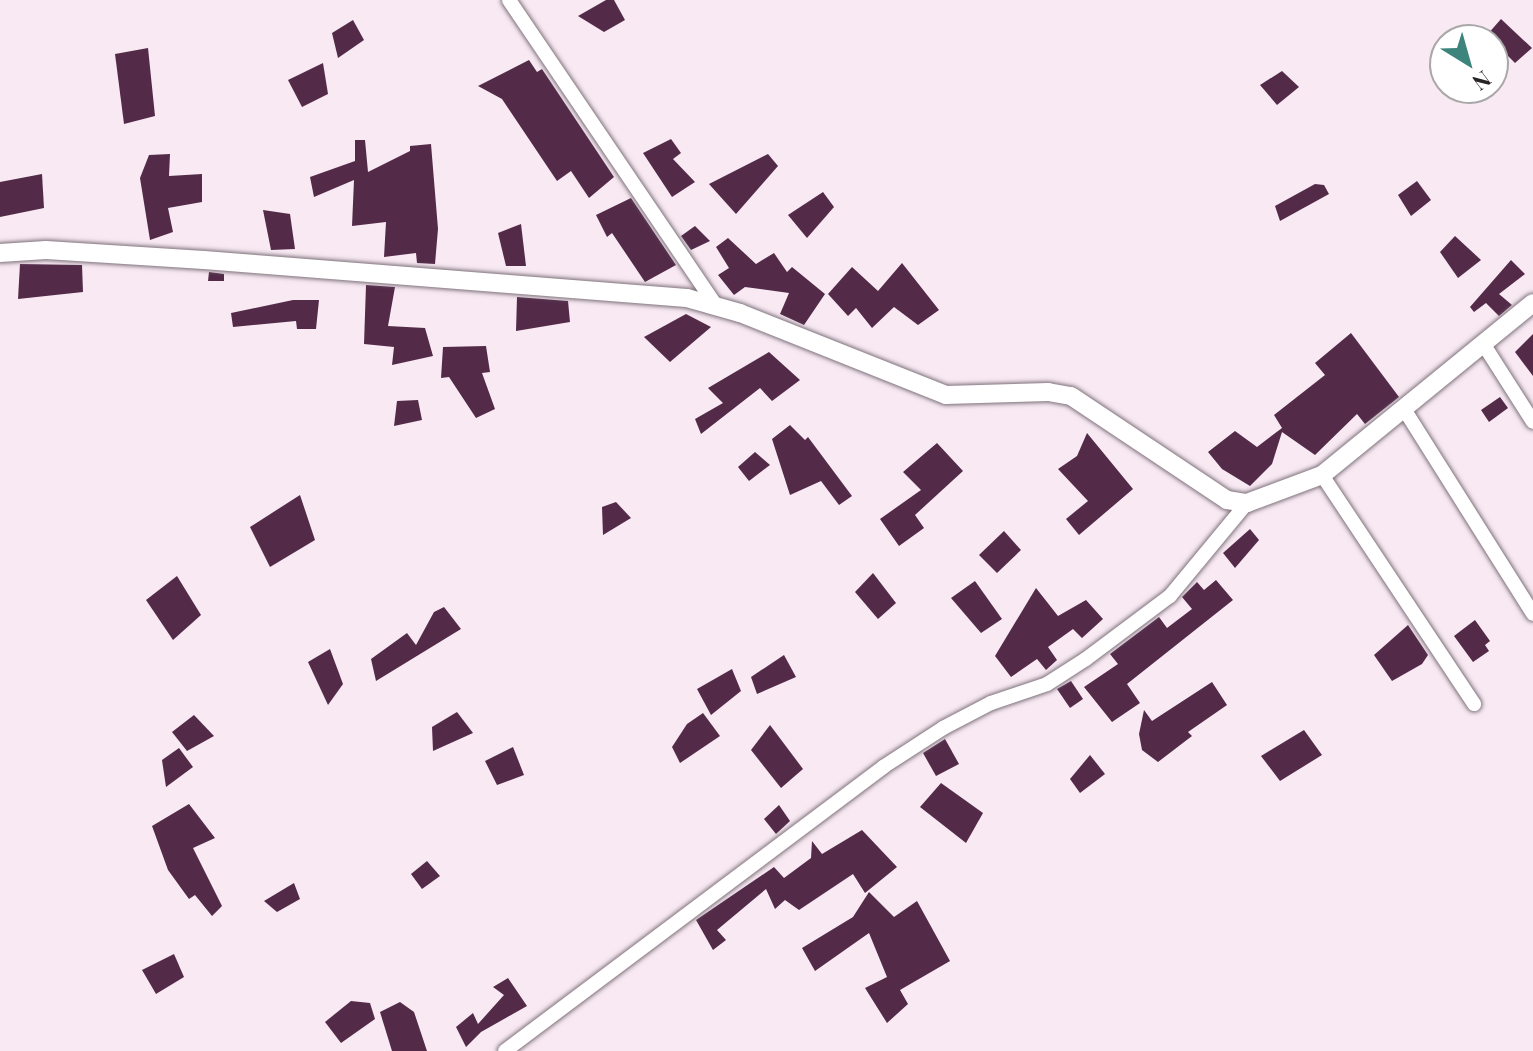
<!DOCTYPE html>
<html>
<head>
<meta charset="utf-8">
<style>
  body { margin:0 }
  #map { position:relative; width:1533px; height:1051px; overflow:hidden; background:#f8e9f3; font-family:"Playfair Display",serif }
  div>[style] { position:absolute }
  .building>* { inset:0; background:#532b49 }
  .roads { filter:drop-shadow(0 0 2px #7f727b) drop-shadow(0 0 2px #7f727b) }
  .minor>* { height:14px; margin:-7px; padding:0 7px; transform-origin:7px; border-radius:7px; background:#fff }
  .tertiary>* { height:18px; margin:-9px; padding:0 9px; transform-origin:9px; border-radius:9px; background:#fff }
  span { translate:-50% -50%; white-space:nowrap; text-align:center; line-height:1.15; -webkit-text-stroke:8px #fff; paint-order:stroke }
  .north { position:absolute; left:1429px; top:24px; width:80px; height:80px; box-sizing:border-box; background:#fff; border:2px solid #a9a7a8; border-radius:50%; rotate:143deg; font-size:22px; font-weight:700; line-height:32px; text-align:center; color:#282326 }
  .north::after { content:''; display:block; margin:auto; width:28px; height:36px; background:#3d847d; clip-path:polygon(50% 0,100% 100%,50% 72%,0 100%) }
</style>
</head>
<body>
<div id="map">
  <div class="building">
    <i style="clip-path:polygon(606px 0,614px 0,625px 20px,604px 32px,578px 16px)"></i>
    <i style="clip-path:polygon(1501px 19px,1532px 48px,1515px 63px,1487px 35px)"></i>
    <i style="clip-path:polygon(353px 20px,364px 40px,338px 58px,332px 33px)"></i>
    <i style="clip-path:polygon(148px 48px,155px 116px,124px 124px,115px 54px)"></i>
    <i style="clip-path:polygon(529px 60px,537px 72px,542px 69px,614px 177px,589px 198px,571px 171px,557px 181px,502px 99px,478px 86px)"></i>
    <i style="clip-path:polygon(323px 63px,328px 94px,302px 107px,288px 80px)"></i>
    <i style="clip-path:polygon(1282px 71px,1299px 87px,1277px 105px,1260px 85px)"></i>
    <i style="clip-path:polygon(671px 139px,681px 153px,673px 159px,695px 182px,672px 197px,643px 153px)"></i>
    <i style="clip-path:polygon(355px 140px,365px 140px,368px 172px,410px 151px,410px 146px,431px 144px,438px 229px,435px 264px,417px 263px,416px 253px,384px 257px,386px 222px,352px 226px,354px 180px,314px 197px,310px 177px,355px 161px)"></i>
    <i style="clip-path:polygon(170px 154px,169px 176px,202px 174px,202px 202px,168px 208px,173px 232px,150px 240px,140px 178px,149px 155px)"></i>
    <i style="clip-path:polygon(768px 154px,778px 166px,736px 214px,709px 184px)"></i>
    <i style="clip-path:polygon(42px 174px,44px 208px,0 217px,0 182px)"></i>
    <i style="clip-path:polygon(1417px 181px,1431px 200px,1411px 216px,1398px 195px)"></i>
    <i style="clip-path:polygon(1315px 184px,1324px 185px,1329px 194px,1280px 221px,1275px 206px)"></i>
    <i style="clip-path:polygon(823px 192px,834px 207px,807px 238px,788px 215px)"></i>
    <i style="clip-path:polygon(631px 198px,676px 265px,645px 282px,612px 233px,607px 237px,596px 215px)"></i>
    <i style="clip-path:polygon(263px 210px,290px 214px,295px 249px,271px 250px)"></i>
    <i style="clip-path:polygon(521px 224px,526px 266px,506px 266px,498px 233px)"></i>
    <i style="clip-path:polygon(695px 226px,710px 241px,691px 250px,681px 236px)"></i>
    <i style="clip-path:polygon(1455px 236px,1481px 260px,1458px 278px,1440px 252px)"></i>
    <i style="clip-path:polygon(728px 238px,756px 264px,774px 253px,787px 272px,792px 267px,825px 294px,804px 325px,780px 314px,789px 293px,745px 287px,734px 295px,718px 275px,729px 268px,716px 247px)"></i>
    <i style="clip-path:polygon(1511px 260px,1525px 274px,1499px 294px,1512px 305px,1499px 316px,1486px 303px,1474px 312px,1470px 307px)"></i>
    <i style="clip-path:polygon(902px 263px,939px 310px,918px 325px,894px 307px,872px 328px,856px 308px,848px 316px,828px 294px,852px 267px,878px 291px)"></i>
    <i style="clip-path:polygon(20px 264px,82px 265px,83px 292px,18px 299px)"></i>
    <i style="clip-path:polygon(209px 272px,224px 274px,224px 281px,208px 281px)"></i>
    <i style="clip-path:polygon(366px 285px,395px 287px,388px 326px,425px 328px,433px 356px,392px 365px,394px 347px,364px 344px)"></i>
    <i style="clip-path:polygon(517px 297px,568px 301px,570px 322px,516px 331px)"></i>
    <i style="clip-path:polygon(293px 300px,319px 300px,316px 329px,297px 329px,296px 321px,233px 327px,231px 313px)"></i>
    <i style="clip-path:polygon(686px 314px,711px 327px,670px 362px,644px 337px)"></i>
    <i style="clip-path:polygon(1351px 333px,1399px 397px,1365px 424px,1357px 414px,1315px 455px,1282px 432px,1272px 464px,1250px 486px,1222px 469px,1208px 452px,1235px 431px,1257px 447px,1282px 428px,1274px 415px,1325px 375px,1315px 363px)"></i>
    <i style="clip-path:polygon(1533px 334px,1533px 376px,1515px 352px)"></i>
    <i style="clip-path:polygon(486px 346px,490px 372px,482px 373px,495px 409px,476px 418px,449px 377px,441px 378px,443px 347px)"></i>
    <i style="clip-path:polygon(769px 352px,800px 380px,772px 401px,760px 388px,701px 434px,695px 419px,723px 403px,708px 388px)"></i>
    <i style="clip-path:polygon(1500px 397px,1508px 408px,1489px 422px,1481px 410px)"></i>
    <i style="clip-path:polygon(418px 400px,422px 420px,394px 426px,397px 401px)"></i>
    <i style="clip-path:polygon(790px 425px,805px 440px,808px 437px,852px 496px,839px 505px,821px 481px,790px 495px,772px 439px)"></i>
    <i style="clip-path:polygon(1087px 433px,1133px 489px,1079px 535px,1066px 519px,1088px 501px,1058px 469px,1077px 456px)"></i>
    <i style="clip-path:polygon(937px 443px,963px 471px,915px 515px,924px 528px,899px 546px,880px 519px,921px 490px,903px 472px)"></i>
    <i style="clip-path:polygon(755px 452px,770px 465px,749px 481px,738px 467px)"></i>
    <i style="clip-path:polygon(300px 495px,315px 540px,270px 567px,250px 527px)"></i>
    <i style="clip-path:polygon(616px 502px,631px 518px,603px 535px,602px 507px)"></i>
    <i style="clip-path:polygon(1250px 529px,1259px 540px,1235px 568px,1223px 553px)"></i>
    <i style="clip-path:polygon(1004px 531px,1021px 550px,997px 573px,979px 555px)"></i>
    <i style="clip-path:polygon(873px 573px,896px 603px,878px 619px,855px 592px)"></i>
    <i style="clip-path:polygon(177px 576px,201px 615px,173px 640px,146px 600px)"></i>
    <i style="clip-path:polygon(1216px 580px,1233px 600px,1127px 684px,1140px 703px,1112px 722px,1084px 687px,1118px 664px,1110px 654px,1159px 617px,1167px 628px,1192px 609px,1182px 597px,1197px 582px,1204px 590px)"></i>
    <i style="clip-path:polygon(975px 581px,1002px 619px,981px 633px,951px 598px)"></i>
    <i style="clip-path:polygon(1036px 588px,1058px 616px,1086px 600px,1103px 619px,1082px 638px,1073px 629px,1048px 647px,1057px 660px,1046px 670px,1037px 659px,1011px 677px,995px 656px)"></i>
    <i style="clip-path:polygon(444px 607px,461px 629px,376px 681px,371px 659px,407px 633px,416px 645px,434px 612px)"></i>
    <i style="clip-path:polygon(1475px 620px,1490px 641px,1485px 645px,1489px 651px,1473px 662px,1454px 636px)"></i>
    <i style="clip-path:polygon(1408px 625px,1428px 655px,1422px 664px,1392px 681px,1374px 655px)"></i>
    <i style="clip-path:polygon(330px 649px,343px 684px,328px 705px,308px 662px)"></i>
    <i style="clip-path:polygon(784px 655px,796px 677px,757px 694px,751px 677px)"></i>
    <i style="clip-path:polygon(732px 669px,741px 691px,711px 715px,697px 689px)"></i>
    <i style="clip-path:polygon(1071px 681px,1083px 699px,1070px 708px,1057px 689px)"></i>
    <i style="clip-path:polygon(1212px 682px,1227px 705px,1188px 732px,1192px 736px,1158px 762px,1142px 750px,1139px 734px,1144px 710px,1152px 721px)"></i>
    <i style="clip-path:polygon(457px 712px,473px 733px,433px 751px,432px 727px)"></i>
    <i style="clip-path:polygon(703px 713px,720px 736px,680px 763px,672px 747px,687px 724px)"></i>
    <i style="clip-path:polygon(194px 715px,214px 736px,187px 751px,172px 732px)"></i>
    <i style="clip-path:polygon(770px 725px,803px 769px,781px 788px,751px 750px)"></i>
    <i style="clip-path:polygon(1304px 730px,1322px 755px,1280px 781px,1261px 756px)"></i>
    <i style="clip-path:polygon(945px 739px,959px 764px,936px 776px,923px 753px)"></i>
    <i style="clip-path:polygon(513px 747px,524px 775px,497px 785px,485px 761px)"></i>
    <i style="clip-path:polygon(179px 748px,193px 767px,166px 787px,162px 760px)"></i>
    <i style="clip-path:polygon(1090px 755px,1105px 774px,1080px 793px,1070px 779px)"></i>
    <i style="clip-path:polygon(941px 783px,983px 813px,966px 843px,920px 807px)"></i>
    <i style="clip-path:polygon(189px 804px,215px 838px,193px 848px,222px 906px,212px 916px,195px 895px,189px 899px,168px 870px,152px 826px)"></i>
    <i style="clip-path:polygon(779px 805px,790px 821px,776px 834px,764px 819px)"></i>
    <i style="clip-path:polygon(862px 830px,897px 867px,865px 893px,853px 874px,799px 910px,785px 900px,775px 909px,766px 889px,717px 930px,726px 940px,713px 950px,696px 920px,774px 867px,784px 878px,811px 858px,812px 841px,822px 854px)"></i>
    <i style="clip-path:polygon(427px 861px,440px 876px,422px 889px,411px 874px)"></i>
    <i style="clip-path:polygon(294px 883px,300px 899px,277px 912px,264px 901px)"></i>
    <i style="clip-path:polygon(869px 892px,894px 917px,917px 901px,950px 961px,900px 990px,908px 1004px,887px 1023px,865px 988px,887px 977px,869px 933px,815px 971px,802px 948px,853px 917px)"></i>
    <i style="clip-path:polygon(174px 954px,184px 977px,156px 994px,142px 970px)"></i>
    <i style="clip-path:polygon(508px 978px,527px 1006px,481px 1032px,466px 1047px,456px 1027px,473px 1013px,478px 1024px,504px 995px,493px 987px)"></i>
    <i style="clip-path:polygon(351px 1001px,370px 1003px,375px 1019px,341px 1043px,325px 1022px)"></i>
    <i style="clip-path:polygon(400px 1002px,414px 1012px,427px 1051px,392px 1051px,380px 1012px)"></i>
  </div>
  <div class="roads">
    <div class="minor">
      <i style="left:509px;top:0;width:371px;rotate:55.9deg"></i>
      <i style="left:1484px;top:345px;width:91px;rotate:57.5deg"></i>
      <i style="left:1404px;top:409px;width:242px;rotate:57.8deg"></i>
      <i style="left:1322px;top:475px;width:275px;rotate:56.4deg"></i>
      <i style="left:505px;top:1051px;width:473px;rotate:-36.9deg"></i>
      <i style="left:883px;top:767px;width:72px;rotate:-33deg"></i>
      <i style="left:943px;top:728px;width:54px;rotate:-27.5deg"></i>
      <i style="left:991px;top:703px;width:59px;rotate:-18.7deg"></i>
      <i style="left:1047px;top:684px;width:46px;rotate:-32.7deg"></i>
      <i style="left:1086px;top:659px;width:105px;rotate:-36.9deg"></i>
      <i style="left:1170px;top:596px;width:121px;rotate:-50.4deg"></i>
    </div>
    <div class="tertiary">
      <i style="left:0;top:253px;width:46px;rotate:-3.7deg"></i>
      <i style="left:46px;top:250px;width:158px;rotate:3.6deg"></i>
      <i style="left:204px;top:260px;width:484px;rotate:4.5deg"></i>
      <i style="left:687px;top:298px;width:55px;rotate:15.8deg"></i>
      <i style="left:740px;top:313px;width:222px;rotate:21.7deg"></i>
      <i style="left:946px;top:395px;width:102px;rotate:-1.7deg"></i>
      <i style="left:1048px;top:392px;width:23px;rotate:10deg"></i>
      <i style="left:1071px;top:396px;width:187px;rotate:33.7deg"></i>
      <i style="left:1227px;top:500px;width:20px;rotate:9deg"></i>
      <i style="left:1247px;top:503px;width:80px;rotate:-20.5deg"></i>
      <i style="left:1322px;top:475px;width:272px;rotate:-39.2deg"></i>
    </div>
  </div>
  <div class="north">N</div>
</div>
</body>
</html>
